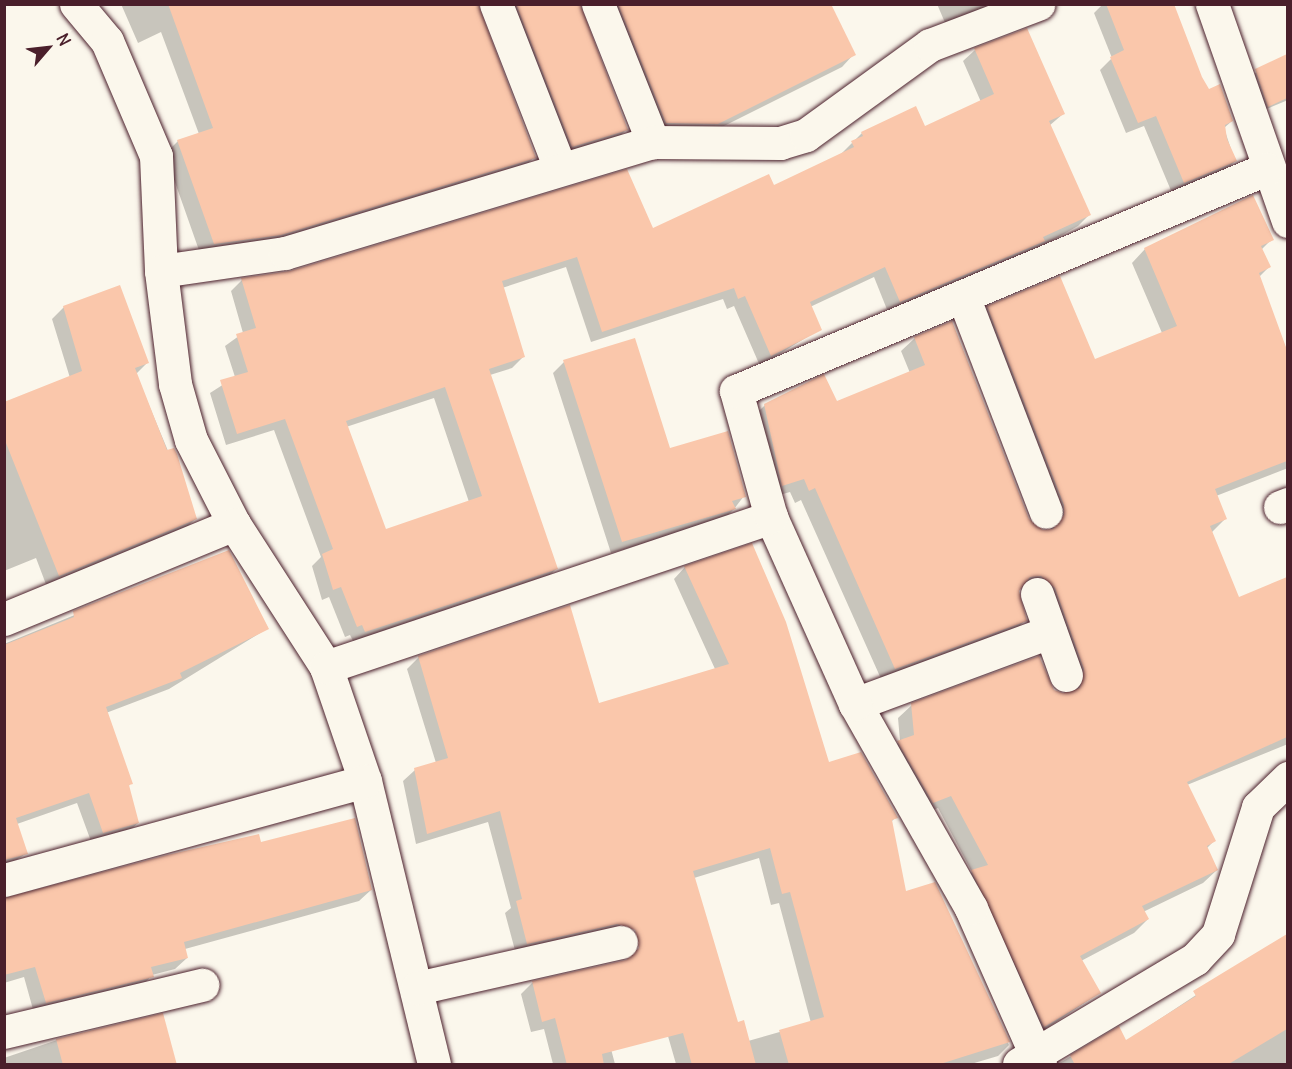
<!DOCTYPE html>
<html>
<head>
<meta charset="utf-8">
<style>
  body { margin:0 }
  #map { position:relative; width:1292px; height:1069px; overflow:hidden; background:#fbf7ec; font-family:Delius,sans-serif }
  div>[style] { position:absolute }
  .shadow>* { inset:0; background:#0003 }
  .building>* { inset:0; background:#fac7ab }
  .roads { filter:drop-shadow(0 0 2px #4a1f2b) drop-shadow(0 0 2px #4a1f2b) }
  .minor>* { height:33px; margin:-16.5px; padding:0 16.5px; transform-origin:16.5px; border-radius:16.5px; background:#fbf7ec }
  span { translate:-50% -50%; white-space:nowrap; text-align:center; line-height:1.15; -webkit-text-stroke:4.5px #fbf7ec; paint-order:stroke }
  .frame { position:absolute; inset:0; border:6px solid #4a1f2b; pointer-events:none }
  .north { position:absolute; left:18px; top:18px; width:60px; height:60px; -webkit-text-stroke:4px #fbf7ec; paint-order:stroke; rotate:62deg; font-size:16px; font-weight:700; line-height:24px; text-align:center; color:#4a1f2b }
  .north::after { content:''; display:block; margin:auto; width:21px; height:27px; background:#4a1f2b; clip-path:polygon(50% 0,100% 100%,50% 72%,0 100%) }
</style>
</head>
<body>
<div id="map">
  <div class="shadow">
    <i style="clip-path:polygon(121px 4px,476px 4px,534px 157px,522px 170px,267px 247px,201px 256px,165px 154px,178px 141px,199px 134px,161px 32px,138px 43px)"></i>
    <i style="clip-path:polygon(495px 4px,580px 4px,626px 130px,614px 142px,559px 158px)"></i>
    <i style="clip-path:polygon(599px 4px,829px 4px,854px 54px,842px 67px,704px 136px,653px 135px)"></i>
    <i style="clip-path:polygon(937px 4px,993px 4px,946px 25px)"></i>
    <i style="clip-path:polygon(1103px 4px,1172px 4px,1200px 78px,1232px 121px,1224px 128px,1235px 161px,1224px 172px,1172px 193px,1144px 126px,1126px 133px,1100px 70px,1112px 58px,1094px 13px)"></i>
    <i style="clip-path:polygon(evenodd,975px 50px,1063px 114px,1049px 126px,1089px 215px,1078px 226px,1032px 252px,888px 312px,874px 277px,810px 307px,820px 329px,760px 366px,734px 306px,727px 309px,723px 299px,591px 342px,566px 267px,502px 288px,523px 357px,512px 368px,490px 375px,556px 569px,545px 580px,354px 643px,350px 635px,345px 637px,329px 597px,322px 600px,312px 566px,321px 557px,274px 430px,226px 445px,210px 393px,235px 377px,225px 346px,243px 333px,231px 291px,242px 280px,652px 230px,773px 187px,841px 154px,862px 133px,925px 128px,981px 102px,963px 61px,975px 50px,434px 398px,469px 502px,385px 531px,346px 427px,434px 398px)"></i>
    <i style="clip-path:polygon(1278px 60px,1288px 82px,1288px 100px,1262px 111px,1250px 76px)"></i>
    <i style="clip-path:polygon(1272px 239px,1261px 250px,1269px 267px,1259px 277px,1288px 354px,1288px 468px,1216px 496px,1225px 519px,1211px 533px,1238px 599px,1288px 578px,1288px 744px,1187px 785px,1214px 841px,1207px 848px,1217px 870px,1203px 883px,1143px 912px,1148px 919px,1134px 933px,1081px 961px,1099px 993px,1031px 1039px,959px 885px,972px 872px,938px 808px,919px 816px,885px 755px,900px 741px,898px 718px,912px 705px,1053px 691px,1063px 695px,1071px 683px,1027px 588px,1018px 589px,1025px 620px,1012px 634px,882px 681px,801px 500px,795px 503px,790px 492px,769px 498px,751px 419px,765px 405px,836px 402px,910px 373px,901px 351px,915px 338px,1027px 520px,1042px 532px,1052px 531px,975px 321px,988px 307px,1094px 361px,1162px 333px,1132px 263px,1145px 249px)"></i>
    <i style="clip-path:polygon(64px 307px,147px 363px,136px 374px,196px 518px,184px 530px,47px 587px,36px 558px,4px 571px,4px 404px,70px 378px,52px 319px)"></i>
    <i style="clip-path:polygon(564px 362px,669px 450px,744px 496px,734px 509px,723px 520px,611px 553px,553px 373px)"></i>
    <i style="clip-path:polygon(228px 552px,268px 628px,169px 689px,106px 713px,131px 783px,128px 787px,138px 823px,126px 834px,92px 844px,77px 803px,17px 824px,27px 853px,4px 868px,4px 644px)"></i>
    <i style="clip-path:polygon(evenodd,685px 567px,828px 764px,896px 817px,891px 822px,905px 893px,934px 884px,1009px 1045px,998px 1056px,971px 1064px,676px 1064px,636px 925px,516px 954px,505px 913px,511px 908px,488px 822px,416px 844px,403px 781px,415px 770px,436px 763px,407px 669px,419px 657px,598px 705px,715px 669px,674px 579px,685px 567px,759px 858px,771px 905px,779px 903px,811px 1023px,748px 1041px,737px 1024px,694px 878px,759px 858px)"></i>
    <i style="clip-path:polygon(260px 844px,371px 890px,359px 901px,185px 949px,187px 958px,175px 969px,152px 975px,141px 988px,34px 1013px,24px 977px,4px 983px,4px 900px)"></i>
    <i style="clip-path:polygon(1276px 942px,1288px 963px,1288px 1064px,1058px 1064px,1118px 1028px,1125px 1042px)"></i>
    <i style="clip-path:polygon(590px 970px,615px 1064px,553px 1064px,544px 1029px,531px 1032px,521px 994px,532px 983px)"></i>
    <i style="clip-path:polygon(57px 1040px,175px 1064px,4px 1064px,4px 1058px)"></i>
  </div>
  <div class="building">
    <i style="clip-path:polygon(168px 4px,478px 4px,536px 158px,281px 235px,214px 244px,177px 140px,213px 128px)"></i>
    <i style="clip-path:polygon(516px 4px,580px 4px,628px 130px,572px 147px)"></i>
    <i style="clip-path:polygon(618px 4px,831px 4px,856px 55px,718px 124px,666px 123px)"></i>
    <i style="clip-path:polygon(1106px 4px,1174px 4px,1202px 77px,1209px 89px,1220px 84px,1233px 121px,1225px 125px,1227px 139px,1237px 161px,1184px 183px,1156px 116px,1138px 123px,1110px 57px,1124px 50px)"></i>
    <i style="clip-path:polygon(evenodd,1027px 28px,1065px 114px,1049px 121px,1091px 215px,1043px 237px,1045px 241px,900px 302px,885px 267px,810px 302px,822px 330px,771px 356px,745px 296px,738px 299px,734px 288px,602px 332px,577px 257px,502px 281px,525px 357px,489px 369px,558px 569px,365px 632px,362px 625px,357px 627px,341px 587px,333px 590px,322px 554px,333px 549px,285px 419px,237px 434px,220px 380px,248px 372px,236px 334px,256px 328px,241px 278px,290px 271px,627px 169px,653px 228px,769px 174px,774px 185px,854px 147px,851px 141px,863px 136px,861px 132px,916px 106px,925px 126px,994px 94px,974px 48px,1027px 28px,445px 387px,482px 496px,386px 529px,346px 421px,445px 387px)"></i>
    <i style="clip-path:polygon(1287px 54px,1287px 98px,1268px 107px,1255px 69px)"></i>
    <i style="clip-path:polygon(1253px 195px,1274px 240px,1261px 246px,1271px 267px,1259px 273px,1287px 350px,1287px 461px,1215px 489px,1227px 519px,1210px 526px,1239px 597px,1287px 577px,1287px 737px,1187px 782px,1216px 841px,1207px 846px,1218px 870px,1142px 906px,1149px 919px,1080px 956px,1101px 993px,1044px 1027px,971px 870px,988px 865px,951px 796px,933px 803px,897px 741px,914px 735px,911px 703px,1039px 656px,1054px 690px,1063px 693px,1080px 688px,1084px 669px,1055px 588px,1041px 576px,1030px 577px,1019px 591px,1027px 621px,895px 669px,815px 488px,809px 491px,804px 479px,782px 486px,764px 404px,824px 374px,837px 401px,925px 365px,914px 337px,952px 321px,1029px 519px,1043px 530px,1053px 529px,1064px 515px,1064px 505px,987px 306px,1060px 276px,1095px 359px,1177px 326px,1144px 248px)"></i>
    <i style="clip-path:polygon(120px 285px,149px 363px,135px 368px,167px 450px,174px 448px,177px 454px,197px 519px,59px 576px,4px 438px,4px 402px,82px 371px,63px 306px)"></i>
    <i style="clip-path:polygon(635px 338px,670px 448px,728px 431px,746px 497px,732px 501px,736px 509px,622px 542px,563px 360px)"></i>
    <i style="clip-path:polygon(752px 543px,786px 622px,829px 762px,861px 752px,898px 818px,892px 820px,906px 891px,935px 882px,1010px 1042px,937px 1065px,789px 1065px,779px 1030px,824px 1017px,790px 892px,782px 894px,770px 848px,693px 871px,738px 1022px,744px 1020px,756px 1065px,692px 1065px,683px 1033px,602px 1054px,604px 1065px,567px 1065px,555px 1018px,542px 1022px,532px 981px,626px 960px,639px 948px,635px 930px,617px 924px,527px 944px,516px 901px,522px 899px,500px 811px,427px 834px,414px 768px,448px 758px,418px 656px,570px 605px,599px 703px,729px 664px,684px 566px)"></i>
    <i style="clip-path:polygon(229px 550px,269px 629px,180px 673px,182px 678px,106px 707px,133px 784px,129px 785px,139px 823px,103px 833px,89px 793px,16px 818px,28px 854px,4px 860px,4px 645px,74px 617px,73px 611px)"></i>
    <i style="clip-path:polygon(355px 818px,372px 890px,184px 942px,188px 958px,151px 967px,154px 977px,46px 1003px,35px 967px,4px 975px,4px 898px,167px 855px,259px 834px,261px 842px)"></i>
    <i style="clip-path:polygon(1287px 934px,1287px 1029px,1227px 1065px,1075px 1065px,1070px 1055px,1119px 1026px,1126px 1040px,1196px 996px,1193px 991px)"></i>
    <i style="clip-path:polygon(163px 1013px,177px 1065px,63px 1065px,56px 1039px)"></i>
  </div>
  <div class="roads">
    <div class="minor">
      <i style="left:76px;top:4px;width:48px;rotate:50deg"></i>
      <i style="left:107px;top:41px;width:125px;rotate:66.9deg"></i>
      <i style="left:156px;top:156px;width:115px;rotate:87.5deg"></i>
      <i style="left:161px;top:271px;width:114px;rotate:82.9deg"></i>
      <i style="left:175px;top:384px;width:58px;rotate:74.1deg"></i>
      <i style="left:191px;top:440px;width:94px;rotate:62.9deg"></i>
      <i style="left:234px;top:524px;width:170px;rotate:57.2deg"></i>
      <i style="left:326px;top:667px;width:120px;rotate:71.1deg"></i>
      <i style="left:365px;top:781px;width:291px;rotate:76.3deg"></i>
      <i style="left:496px;top:4px;width:176px;rotate:68.7deg"></i>
      <i style="left:598px;top:4px;width:149px;rotate:68.3deg"></i>
      <i style="left:1212px;top:4px;width:230px;rotate:70.7deg"></i>
      <i style="left:161px;top:271px;width:125px;rotate:-8.3deg"></i>
      <i style="left:285px;top:253px;width:384px;rotate:-16.8deg"></i>
      <i style="left:653px;top:142px;width:127px;rotate:0.5deg"></i>
      <i style="left:780px;top:143px;width:27px;rotate:-17deg"></i>
      <i style="left:806px;top:135px;width:153px;rotate:-36deg"></i>
      <i style="left:930px;top:45px;width:116px;rotate:-20.8deg"></i>
      <i style="left:963px;top:296px;width:231px;rotate:69deg"></i>
      <i style="left:1280px;top:507px;width:9px;rotate:-21deg"></i>
      <i style="left:1037px;top:594px;width:86px;rotate:70.3deg"></i>
      <i style="left:4px;top:619px;width:249px;rotate:-22.4deg"></i>
      <i style="left:326px;top:667px;width:470px;rotate:-18.6deg"></i>
      <i style="left:855px;top:704px;width:208px;rotate:-20.3deg"></i>
      <i style="left:4px;top:880px;width:374px;rotate:-15.3deg"></i>
      <i style="left:417px;top:988px;width:209px;rotate:-12.7deg"></i>
      <i style="left:4px;top:1032px;width:204px;rotate:-13.4deg"></i>
      <i style="left:1019px;top:1064px;width:205px;rotate:-30.8deg"></i>
      <i style="left:1195px;top:959px;width:34px;rotate:-47deg"></i>
      <i style="left:1218px;top:934px;width:133px;rotate:-72.5deg"></i>
      <i style="left:1258px;top:807px;width:42px;rotate:-44deg"></i>
      <i style="left:1040px;top:1064px;width:171px;rotate:-113.9deg"></i>
      <i style="left:971px;top:908px;width:235px;rotate:-119.6deg"></i>
      <i style="left:855px;top:704px;width:205px;rotate:-114.2deg"></i>
      <i style="left:771px;top:517px;width:131px;rotate:-105.5deg"></i>
      <i style="left:736px;top:391px;width:575px;rotate:-22.73deg"></i>
    </div>
  </div>
  <div class="frame"></div>
  <div class="north">N</div>
</div>
</body>
</html>
